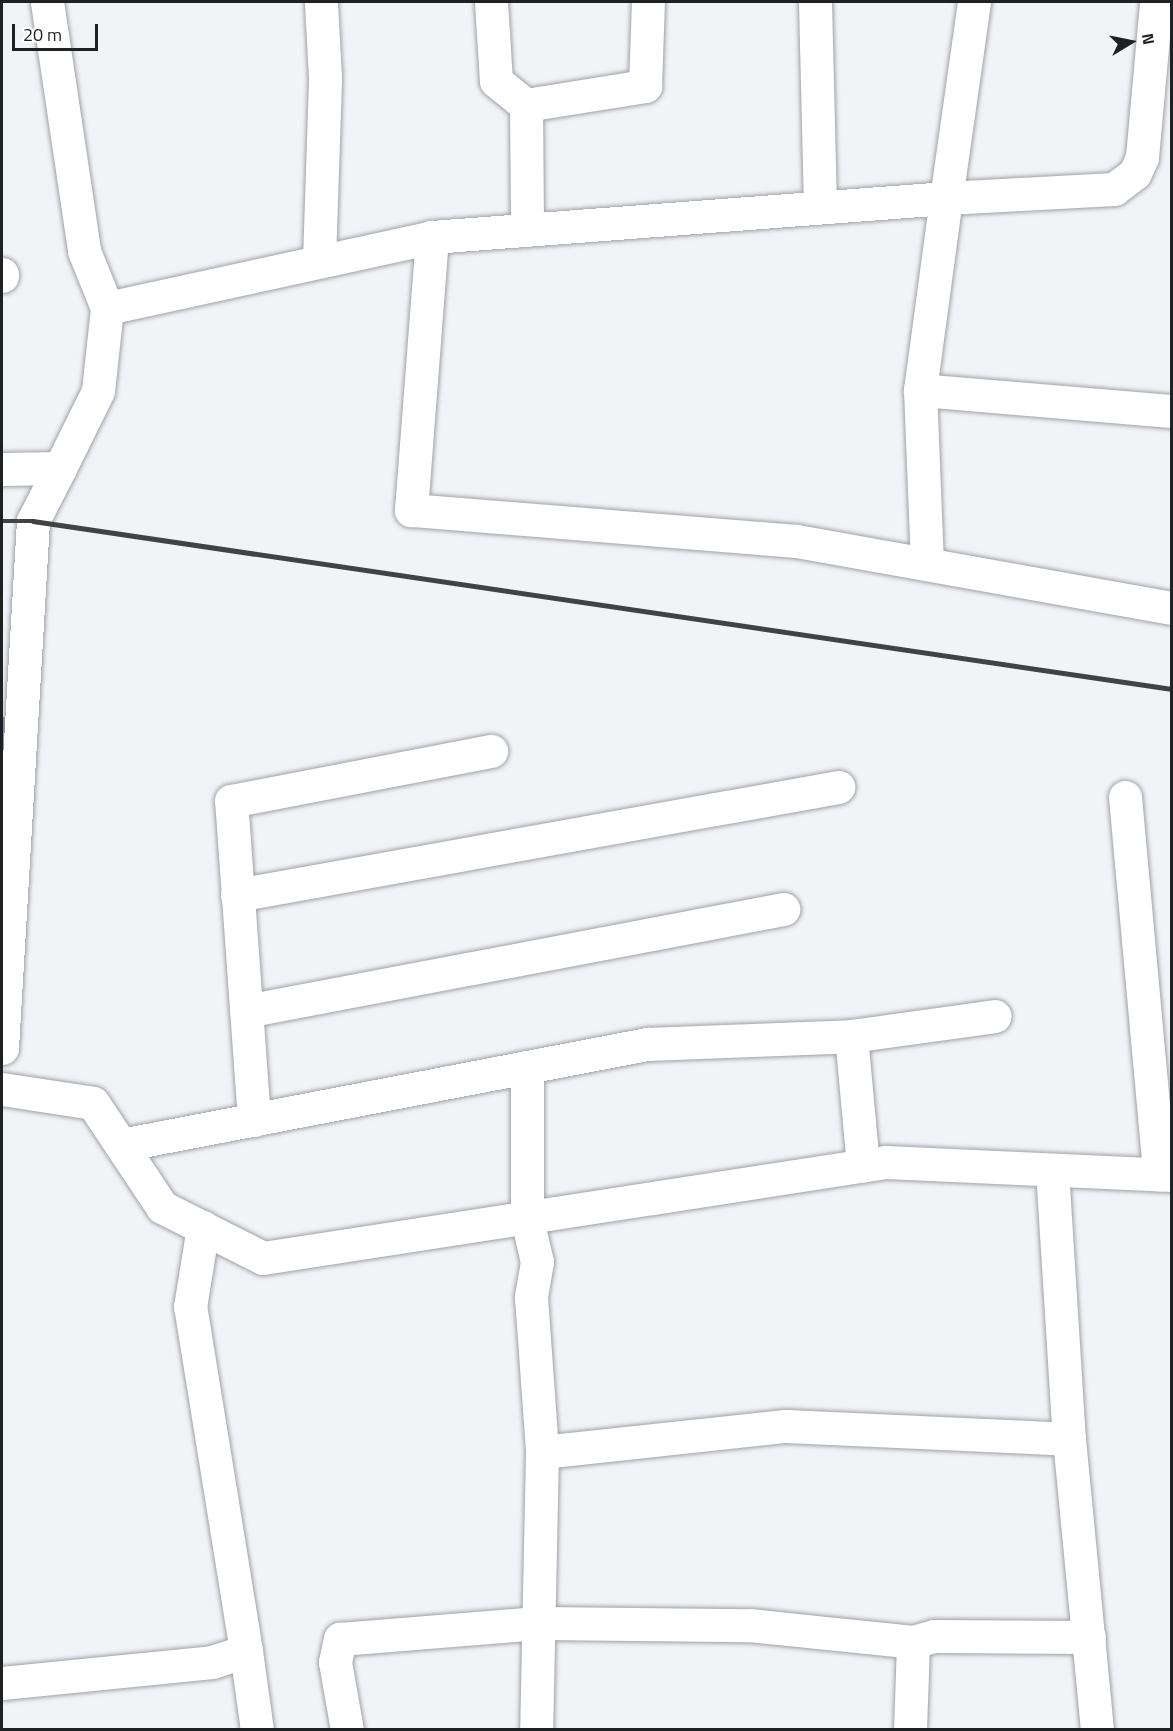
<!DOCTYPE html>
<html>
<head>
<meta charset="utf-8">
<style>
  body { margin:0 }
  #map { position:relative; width:1173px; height:1731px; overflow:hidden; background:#f1f3f7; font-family:"Titillium Web",sans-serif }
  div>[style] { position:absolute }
  .building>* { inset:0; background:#5a77ab }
  .roads { filter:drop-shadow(0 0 2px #9fa2a6) drop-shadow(0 0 2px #9fa2a6) }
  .minor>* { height:33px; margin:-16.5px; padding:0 16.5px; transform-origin:16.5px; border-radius:16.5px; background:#fff }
  .major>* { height:33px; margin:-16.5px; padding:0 16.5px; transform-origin:16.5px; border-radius:16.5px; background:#fff }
  .rail>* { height:4.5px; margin:-2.25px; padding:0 2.25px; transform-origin:2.25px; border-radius:2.25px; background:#414244 }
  span { translate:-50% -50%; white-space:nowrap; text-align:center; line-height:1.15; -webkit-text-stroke:5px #fff; paint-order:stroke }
  .frame { position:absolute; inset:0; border:3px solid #1f2021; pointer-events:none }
  .north { position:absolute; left:1101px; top:12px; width:60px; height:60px; -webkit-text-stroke:4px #fff; paint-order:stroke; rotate:80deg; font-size:16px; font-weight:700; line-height:24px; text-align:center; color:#1f2021 }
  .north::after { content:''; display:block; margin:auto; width:21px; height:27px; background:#1f2021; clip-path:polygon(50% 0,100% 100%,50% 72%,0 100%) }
  .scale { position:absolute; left:12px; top:24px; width:86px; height:27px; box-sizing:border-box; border:3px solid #1f2021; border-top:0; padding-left:8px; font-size:18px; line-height:21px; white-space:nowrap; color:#1f2021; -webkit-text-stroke:4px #fff; paint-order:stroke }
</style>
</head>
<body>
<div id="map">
  <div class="building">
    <i style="clip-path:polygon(2px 717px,7px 717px,2px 784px)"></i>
  </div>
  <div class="roads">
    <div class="minor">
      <i style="left:47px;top:2px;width:252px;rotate:81.5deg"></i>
      <i style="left:84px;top:251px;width:61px;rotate:68deg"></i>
      <i style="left:107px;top:308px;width:83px;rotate:96.2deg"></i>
      <i style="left:98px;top:391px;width:86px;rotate:116.3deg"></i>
      <i style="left:491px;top:2px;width:79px;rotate:86.4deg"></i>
      <i style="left:496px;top:81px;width:38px;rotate:39deg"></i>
      <i style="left:526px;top:105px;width:121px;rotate:-9.1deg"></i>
      <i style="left:645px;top:86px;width:84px;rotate:-88deg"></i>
      <i style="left:815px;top:2px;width:205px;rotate:88.6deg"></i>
      <i style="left:974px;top:2px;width:198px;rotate:98.1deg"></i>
      <i style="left:946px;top:198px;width:168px;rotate:-3.1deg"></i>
      <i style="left:1114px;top:189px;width:26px;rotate:-37deg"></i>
      <i style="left:1135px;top:173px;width:17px;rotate:-66deg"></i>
      <i style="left:1142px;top:157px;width:156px;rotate:-84.8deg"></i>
      <i style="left:526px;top:105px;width:124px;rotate:89.5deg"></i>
      <i style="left:432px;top:237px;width:515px;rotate:-4.34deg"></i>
      <i style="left:946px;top:198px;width:194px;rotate:97.7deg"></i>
      <i style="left:319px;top:261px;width:184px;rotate:-88.1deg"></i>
      <i style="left:325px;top:77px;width:75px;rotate:-93.1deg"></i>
      <i style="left:2px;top:274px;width:2px;rotate:90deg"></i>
      <i style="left:107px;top:308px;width:333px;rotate:-12.3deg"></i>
      <i style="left:432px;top:237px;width:274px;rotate:94.4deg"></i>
      <i style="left:411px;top:510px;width:386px;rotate:4.6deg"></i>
      <i style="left:796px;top:541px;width:382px;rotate:10.1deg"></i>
      <i style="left:927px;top:564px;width:174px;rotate:-92.3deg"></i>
      <i style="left:920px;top:390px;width:253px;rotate:4.8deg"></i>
      <i style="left:1125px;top:797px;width:379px;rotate:84.8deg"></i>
      <i style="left:237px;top:895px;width:611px;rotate:-10.19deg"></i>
      <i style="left:246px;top:1011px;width:547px;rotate:-10.75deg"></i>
      <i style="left:851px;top:1036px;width:130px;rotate:84.7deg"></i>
      <i style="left:527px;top:1067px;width:152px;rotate:90deg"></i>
      <i style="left:527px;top:1219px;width:44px;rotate:76.9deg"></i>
      <i style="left:537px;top:1262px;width:36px;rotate:100deg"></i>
      <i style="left:531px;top:1297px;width:155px;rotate:85.9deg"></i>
      <i style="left:542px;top:1452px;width:278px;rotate:91.2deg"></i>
      <i style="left:2px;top:1089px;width:92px;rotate:8.7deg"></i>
      <i style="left:93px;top:1103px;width:125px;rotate:56.4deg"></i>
      <i style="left:162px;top:1207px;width:113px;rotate:26.8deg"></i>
      <i style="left:263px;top:1258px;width:630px;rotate:-8.76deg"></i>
      <i style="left:886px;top:1162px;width:286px;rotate:2.6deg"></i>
      <i style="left:254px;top:1120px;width:320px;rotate:-94.1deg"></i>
      <i style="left:231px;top:801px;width:265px;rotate:-10.9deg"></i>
      <i style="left:121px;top:1145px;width:536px;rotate:-10.87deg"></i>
      <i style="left:647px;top:1044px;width:204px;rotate:-2.2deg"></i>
      <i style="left:851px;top:1036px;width:145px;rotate:-7.9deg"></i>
      <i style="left:1052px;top:1170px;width:270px;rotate:86.4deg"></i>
      <i style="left:1069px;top:1439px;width:292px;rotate:84.5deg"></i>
      <i style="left:542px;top:1452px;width:245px;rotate:-6.1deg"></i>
      <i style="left:786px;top:1426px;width:283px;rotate:2.6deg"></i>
      <i style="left:246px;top:1651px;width:80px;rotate:82.1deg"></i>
      <i style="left:2px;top:1683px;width:211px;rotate:-5.7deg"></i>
      <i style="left:212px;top:1662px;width:36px;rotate:-18deg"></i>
      <i style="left:246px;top:1651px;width:349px;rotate:-99.2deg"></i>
      <i style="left:190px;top:1307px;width:81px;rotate:-80.8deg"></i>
      <i style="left:347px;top:1730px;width:69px;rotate:-100deg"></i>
      <i style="left:335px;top:1662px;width:24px;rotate:-78deg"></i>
      <i style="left:340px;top:1639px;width:202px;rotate:-4.6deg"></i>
      <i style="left:541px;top:1623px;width:208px;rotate:0.6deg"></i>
      <i style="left:749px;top:1625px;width:165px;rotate:5.9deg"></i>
      <i style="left:913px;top:1642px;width:22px;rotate:-16deg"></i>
      <i style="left:934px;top:1636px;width:155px;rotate:0.4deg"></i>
      <i style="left:910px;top:1730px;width:88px;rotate:-88deg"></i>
    </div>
    <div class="major">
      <i style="left:2px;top:469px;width:58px;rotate:-1deg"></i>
      <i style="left:60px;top:468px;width:59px;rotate:117deg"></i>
      <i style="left:33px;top:521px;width:528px;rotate:93.37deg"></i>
    </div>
  </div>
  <div class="rail">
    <i style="left:2px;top:521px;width:31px"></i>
    <i style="left:33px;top:521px;width:1151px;rotate:8.39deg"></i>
  </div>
  <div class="frame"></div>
  <div class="north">N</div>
  <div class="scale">20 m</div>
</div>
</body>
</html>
